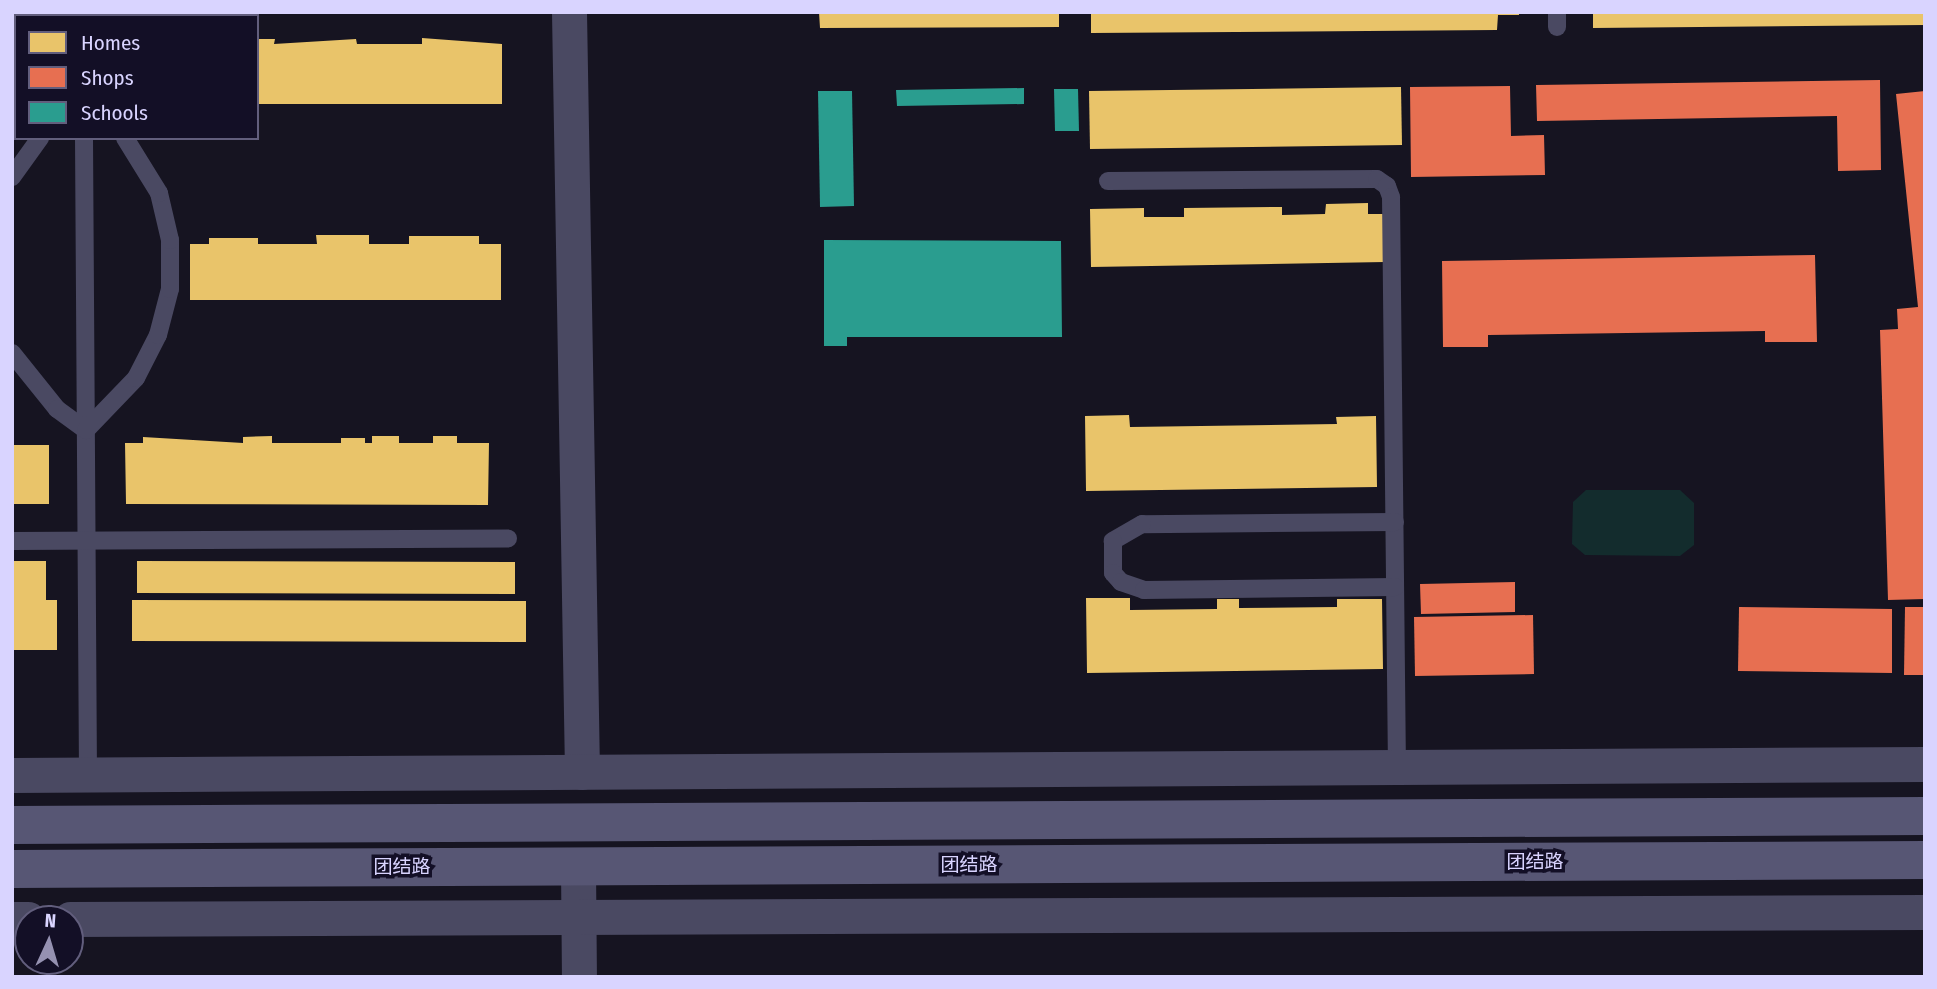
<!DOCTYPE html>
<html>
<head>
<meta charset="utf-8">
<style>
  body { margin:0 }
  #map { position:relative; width:1937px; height:989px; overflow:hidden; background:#161421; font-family:"Fira Sans Condensed","Noto Sans SC",sans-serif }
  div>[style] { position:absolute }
  .green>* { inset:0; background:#132c2d }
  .homes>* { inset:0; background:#e9c46a }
  .shops>* { inset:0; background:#e76f51 }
  .schools>* { inset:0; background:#2a9d8f }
  .service>* { height:18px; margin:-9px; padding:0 9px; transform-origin:9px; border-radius:9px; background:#4a4962 }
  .minor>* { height:35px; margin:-17.5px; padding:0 17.5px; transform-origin:17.5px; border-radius:17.5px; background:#4a4962 }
  .secondary>* { height:38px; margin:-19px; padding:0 19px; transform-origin:19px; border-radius:19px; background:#575674 }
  span { translate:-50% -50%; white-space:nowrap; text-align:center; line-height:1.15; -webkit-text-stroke:7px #130f26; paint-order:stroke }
  .street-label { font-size:19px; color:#d9d4ff }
  .frame { position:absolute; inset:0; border:14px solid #d9d4ff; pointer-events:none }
  .legend { position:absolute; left:14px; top:14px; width:245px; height:126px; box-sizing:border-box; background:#130f26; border:2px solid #625e7d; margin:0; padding:9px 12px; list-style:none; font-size:21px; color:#d9d4ff }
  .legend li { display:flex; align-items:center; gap:14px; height:35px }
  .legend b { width:35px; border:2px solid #625e7d }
  .north { position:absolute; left:14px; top:905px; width:70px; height:70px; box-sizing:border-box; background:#130f26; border:2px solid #625e7d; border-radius:50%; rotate:4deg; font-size:19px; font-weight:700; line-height:28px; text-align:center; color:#d9d4ff }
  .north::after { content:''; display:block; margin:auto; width:24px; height:32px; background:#9591b1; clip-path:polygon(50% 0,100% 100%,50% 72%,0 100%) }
</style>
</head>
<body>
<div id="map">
  <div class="green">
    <i style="clip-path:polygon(1586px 490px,1680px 490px,1694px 503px,1694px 545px,1680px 556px,1585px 555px,1572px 544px,1573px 502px)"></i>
  </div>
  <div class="homes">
    <i style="clip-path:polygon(819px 12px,1059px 12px,1059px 27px,820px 28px)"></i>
    <i style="clip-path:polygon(1091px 12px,1519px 12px,1519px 15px,1498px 15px,1497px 30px,1091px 33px)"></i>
    <i style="clip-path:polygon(1593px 12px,1925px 12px,1925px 25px,1593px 28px)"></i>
    <i style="clip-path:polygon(12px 36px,16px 36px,16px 103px,12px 103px)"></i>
    <i style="clip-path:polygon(422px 38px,502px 44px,502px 104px,257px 104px,257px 39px,275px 39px,274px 44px,356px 39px,357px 44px,422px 44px)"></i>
    <i style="clip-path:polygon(1401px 87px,1402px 145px,1090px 149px,1089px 91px)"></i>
    <i style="clip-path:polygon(1368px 203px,1368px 214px,1383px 214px,1385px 262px,1091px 267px,1090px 209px,1144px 208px,1144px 217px,1184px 217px,1184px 208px,1282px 207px,1282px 215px,1325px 214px,1326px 204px)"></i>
    <i style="clip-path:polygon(316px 235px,369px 235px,369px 244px,409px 244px,409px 236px,479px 236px,479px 244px,501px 244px,501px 300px,190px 300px,190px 244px,209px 244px,209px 238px,258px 238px,258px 244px,317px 244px)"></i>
    <i style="clip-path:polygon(1129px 415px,1130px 427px,1337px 424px,1336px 417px,1376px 416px,1377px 487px,1086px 491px,1085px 416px)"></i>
    <i style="clip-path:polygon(272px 436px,272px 443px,341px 443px,341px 438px,365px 438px,365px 443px,372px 443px,372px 436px,399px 436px,399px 443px,433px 443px,433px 436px,457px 436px,457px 443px,489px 443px,488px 505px,126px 504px,125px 443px,143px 443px,143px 437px,243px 443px,243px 437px)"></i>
    <i style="clip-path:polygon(12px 445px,49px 445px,49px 504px,12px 504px)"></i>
    <i style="clip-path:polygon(12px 561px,46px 561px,46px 600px,57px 600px,57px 650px,12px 650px)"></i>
    <i style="clip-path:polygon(137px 561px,515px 562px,515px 594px,137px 593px)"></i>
    <i style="clip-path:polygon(1086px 598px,1130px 598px,1130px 610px,1217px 609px,1217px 599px,1239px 599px,1239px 608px,1337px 607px,1337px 599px,1382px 599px,1383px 669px,1087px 673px)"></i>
    <i style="clip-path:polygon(132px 600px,526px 601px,526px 642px,132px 641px)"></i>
  </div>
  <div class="shops">
    <i style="clip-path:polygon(1880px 80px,1881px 170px,1838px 171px,1837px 116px,1537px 121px,1536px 85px)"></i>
    <i style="clip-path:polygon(1510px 86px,1511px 136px,1544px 135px,1545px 175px,1411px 177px,1410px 87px)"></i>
    <i style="clip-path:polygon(1925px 91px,1925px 599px,1888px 600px,1880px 330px,1898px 329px,1897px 309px,1918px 307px,1896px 94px)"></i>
    <i style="clip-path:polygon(1815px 255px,1817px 342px,1765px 342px,1765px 331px,1488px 335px,1488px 347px,1443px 347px,1442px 261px)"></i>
    <i style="clip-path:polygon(1515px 582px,1515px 612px,1421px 614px,1420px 584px)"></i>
    <i style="clip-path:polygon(1739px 607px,1892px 609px,1892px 673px,1738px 671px)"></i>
    <i style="clip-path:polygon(1905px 607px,1925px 607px,1925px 675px,1904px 675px)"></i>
    <i style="clip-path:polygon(1533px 615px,1534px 674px,1415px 676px,1414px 617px)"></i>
  </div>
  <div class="schools">
    <i style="clip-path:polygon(1024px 88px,1024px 104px,897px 106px,896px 90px)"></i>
    <i style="clip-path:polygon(1054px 89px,1078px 89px,1079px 131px,1055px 131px)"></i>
    <i style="clip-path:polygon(818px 91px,852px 91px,854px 206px,820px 207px)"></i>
    <i style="clip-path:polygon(824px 240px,1061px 241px,1062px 337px,847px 337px,847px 346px,824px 346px)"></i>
  </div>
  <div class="service">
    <i style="left:83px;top:12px;width:4px;rotate:90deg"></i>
    <i style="left:1557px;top:12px;width:15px;rotate:90deg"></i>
    <i style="left:84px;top:138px;width:637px;rotate:89.64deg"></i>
    <i style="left:12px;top:177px;width:48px;rotate:-54.3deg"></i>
    <i style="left:1108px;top:181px;width:269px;rotate:-0.4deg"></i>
    <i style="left:1377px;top:179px;width:12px;rotate:35deg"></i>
    <i style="left:1387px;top:186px;width:12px;rotate:70deg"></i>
    <i style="left:1391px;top:197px;width:570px;rotate:89.4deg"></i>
    <i style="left:12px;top:353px;width:72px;rotate:51.2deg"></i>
    <i style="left:57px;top:409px;width:36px;rotate:36deg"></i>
    <i style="left:86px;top:430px;width:72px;rotate:-46.1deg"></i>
    <i style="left:136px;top:378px;width:48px;rotate:-62.9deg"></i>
    <i style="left:158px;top:335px;width:48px;rotate:-75.4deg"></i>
    <i style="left:170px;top:289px;width:49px;rotate:-90deg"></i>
    <i style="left:170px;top:240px;width:48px;rotate:-103.2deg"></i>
    <i style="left:159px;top:193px;width:65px;rotate:-121.7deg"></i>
    <i style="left:1395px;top:522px;width:253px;rotate:179.5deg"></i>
    <i style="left:1142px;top:524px;width:34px;rotate:150deg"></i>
    <i style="left:1113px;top:541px;width:32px;rotate:90deg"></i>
    <i style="left:1113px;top:573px;width:12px;rotate:48deg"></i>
    <i style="left:1121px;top:582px;width:24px;rotate:19deg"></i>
    <i style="left:1144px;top:590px;width:251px;rotate:-0.7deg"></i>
    <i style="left:12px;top:541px;width:496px;rotate:-0.3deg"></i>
  </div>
  <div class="minor">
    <i style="left:569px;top:12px;width:760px;rotate:89.02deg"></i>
    <i style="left:12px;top:775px;width:1913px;rotate:-0.33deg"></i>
    <i style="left:578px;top:867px;width:110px;rotate:89.5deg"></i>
    <i style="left:12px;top:919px;width:16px"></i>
    <i style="left:70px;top:919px;width:1855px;rotate:-0.22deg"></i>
  </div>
  <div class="secondary">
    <i style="left:12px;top:825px;width:1913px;rotate:-0.27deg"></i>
    <i style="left:12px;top:869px;width:1913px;rotate:-0.27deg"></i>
  </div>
  <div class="street-label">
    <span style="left:1535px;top:862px">团结路</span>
    <span style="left:969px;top:865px">团结路</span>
    <span style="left:402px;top:867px">团结路</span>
  </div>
  <div class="frame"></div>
  <ul class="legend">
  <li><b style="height:19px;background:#e9c46a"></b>Homes</li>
  <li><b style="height:19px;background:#e76f51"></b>Shops</li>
  <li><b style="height:19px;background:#2a9d8f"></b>Schools</li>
  </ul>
  <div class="north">N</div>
</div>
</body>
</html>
